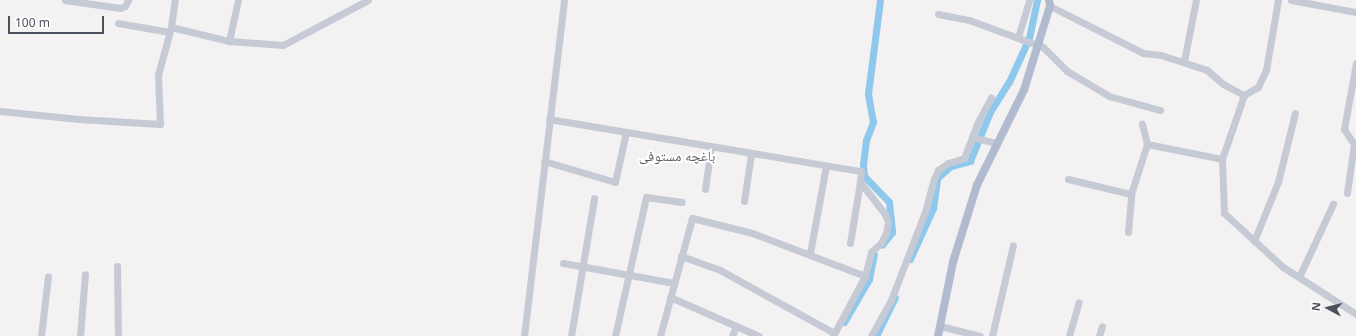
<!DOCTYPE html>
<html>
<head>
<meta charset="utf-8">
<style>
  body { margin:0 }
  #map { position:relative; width:1356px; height:336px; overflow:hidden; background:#f3f1f1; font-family:"Noto Sans","Noto Naskh Arabic",sans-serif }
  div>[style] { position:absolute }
  .canal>* { height:7px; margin:-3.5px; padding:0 3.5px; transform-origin:3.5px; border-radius:3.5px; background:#8ec8ec }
  .minor>* { height:7px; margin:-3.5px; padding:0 3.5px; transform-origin:3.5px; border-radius:3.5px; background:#c5cad5 }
  .major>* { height:8px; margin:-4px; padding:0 4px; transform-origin:4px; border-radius:4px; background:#b1bbcf }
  span { translate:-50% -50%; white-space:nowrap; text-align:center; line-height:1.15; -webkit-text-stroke:4px #fff; paint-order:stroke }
  .neighbourhood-label { font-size:14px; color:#5d6066 }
  .north { position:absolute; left:1308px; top:288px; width:40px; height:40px; -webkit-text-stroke:3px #fff; paint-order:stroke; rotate:277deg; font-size:11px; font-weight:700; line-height:16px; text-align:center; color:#49505e }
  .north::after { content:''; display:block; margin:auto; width:14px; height:18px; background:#49505e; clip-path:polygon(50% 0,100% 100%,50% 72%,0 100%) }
  .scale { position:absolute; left:8px; top:16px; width:96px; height:18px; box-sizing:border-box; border:2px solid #49505e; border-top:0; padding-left:5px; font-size:12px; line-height:14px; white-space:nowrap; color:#49505e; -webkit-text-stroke:3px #fff; paint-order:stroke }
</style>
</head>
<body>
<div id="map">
  <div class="canal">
    <i style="left:880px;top:0;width:95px;rotate:97.3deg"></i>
    <i style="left:868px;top:94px;width:28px;rotate:80deg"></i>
    <i style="left:873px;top:122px;width:19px;rotate:111deg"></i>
    <i style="left:866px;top:140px;width:25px;rotate:97deg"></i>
    <i style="left:863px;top:165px;width:11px;rotate:85deg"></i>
    <i style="left:864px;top:176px;width:36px;rotate:46deg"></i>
    <i style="left:889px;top:202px;width:30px;rotate:84deg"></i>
    <i style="left:892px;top:232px;width:16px;rotate:128deg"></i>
    <i style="left:910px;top:259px;width:56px;rotate:-65.7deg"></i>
    <i style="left:933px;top:208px;width:30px;rotate:-82deg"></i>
    <i style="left:937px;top:178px;width:18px;rotate:-41deg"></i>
    <i style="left:951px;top:166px;width:20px;rotate:-15deg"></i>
    <i style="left:970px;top:161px;width:53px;rotate:-67.8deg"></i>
    <i style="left:990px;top:112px;width:36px;rotate:-58deg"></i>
    <i style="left:1009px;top:82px;width:48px;rotate:-65.6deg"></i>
    <i style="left:1029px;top:38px;width:39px;rotate:-78deg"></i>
    <i style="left:844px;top:322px;width:50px;rotate:-59.8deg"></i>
    <i style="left:869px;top:279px;width:25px;rotate:-79deg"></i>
    <i style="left:876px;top:336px;width:43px;rotate:-64deg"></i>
  </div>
  <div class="minor">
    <i style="left:65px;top:0;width:56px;rotate:8.3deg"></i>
    <i style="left:120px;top:8px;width:5px;rotate:-22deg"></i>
    <i style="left:125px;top:6px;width:7px;rotate:-63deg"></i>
    <i style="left:1291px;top:0;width:66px;rotate:10.5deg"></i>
    <i style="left:1050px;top:6px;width:104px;rotate:26.8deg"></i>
    <i style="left:1143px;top:53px;width:18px;rotate:6deg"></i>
    <i style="left:1161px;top:55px;width:48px;rotate:18.1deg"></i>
    <i style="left:1207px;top:70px;width:21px;rotate:41deg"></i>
    <i style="left:1223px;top:84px;width:24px;rotate:28deg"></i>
    <i style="left:1244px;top:95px;width:68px;rotate:109deg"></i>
    <i style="left:1222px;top:159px;width:54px;rotate:87.9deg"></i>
    <i style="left:1224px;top:213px;width:80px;rotate:42.5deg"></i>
    <i style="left:1283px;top:267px;width:87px;rotate:32.8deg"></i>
    <i style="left:938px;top:14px;width:32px;rotate:11deg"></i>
    <i style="left:969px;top:20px;width:79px;rotate:20deg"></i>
    <i style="left:1043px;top:47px;width:34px;rotate:45deg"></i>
    <i style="left:1067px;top:71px;width:49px;rotate:30.8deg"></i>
    <i style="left:1109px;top:96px;width:53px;rotate:15.4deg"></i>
    <i style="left:118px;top:23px;width:52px;rotate:10deg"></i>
    <i style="left:171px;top:27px;width:60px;rotate:13.6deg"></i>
    <i style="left:229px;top:41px;width:54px;rotate:4.2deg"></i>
    <i style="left:283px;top:45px;width:96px;rotate:-27.9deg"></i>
    <i style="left:1018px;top:37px;width:39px;rotate:-73deg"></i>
    <i style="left:229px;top:41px;width:42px;rotate:-77.6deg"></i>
    <i style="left:1184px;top:61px;width:62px;rotate:-78.9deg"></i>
    <i style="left:1244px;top:95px;width:16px;rotate:-30deg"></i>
    <i style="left:1258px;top:87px;width:19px;rotate:-65deg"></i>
    <i style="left:1266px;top:70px;width:71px;rotate:-80.3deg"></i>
    <i style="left:0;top:111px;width:79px;rotate:5.8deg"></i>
    <i style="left:79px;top:119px;width:81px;rotate:3.5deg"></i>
    <i style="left:160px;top:124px;width:49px;rotate:-92.3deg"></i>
    <i style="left:158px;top:75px;width:50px;rotate:-74.8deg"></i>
    <i style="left:171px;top:27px;width:27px;rotate:-82deg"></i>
    <i style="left:549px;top:119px;width:316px;rotate:9.5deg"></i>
    <i style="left:861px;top:171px;width:11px;rotate:95deg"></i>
    <i style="left:860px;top:182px;width:41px;rotate:52deg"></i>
    <i style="left:885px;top:214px;width:9px;rotate:69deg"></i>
    <i style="left:888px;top:222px;width:11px;rotate:100deg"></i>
    <i style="left:886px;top:233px;width:11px;rotate:117deg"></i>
    <i style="left:881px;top:243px;width:13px;rotate:138deg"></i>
    <i style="left:871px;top:252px;width:25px;rotate:104deg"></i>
    <i style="left:865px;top:276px;width:68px;rotate:118.1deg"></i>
    <i style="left:972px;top:137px;width:25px;rotate:14deg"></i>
    <i style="left:1147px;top:144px;width:76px;rotate:11.3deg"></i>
    <i style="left:544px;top:161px;width:74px;rotate:16.5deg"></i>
    <i style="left:615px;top:182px;width:51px;rotate:-77.6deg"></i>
    <i style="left:1068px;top:179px;width:65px;rotate:13.4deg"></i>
    <i style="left:705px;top:189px;width:42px;rotate:-81.9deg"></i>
    <i style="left:1347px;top:193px;width:49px;rotate:-81.9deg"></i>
    <i style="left:1354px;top:144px;width:18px;rotate:-124deg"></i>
    <i style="left:1344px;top:129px;width:67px;rotate:-79.7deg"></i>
    <i style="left:744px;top:201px;width:48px;rotate:-81.5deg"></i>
    <i style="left:1128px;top:232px;width:38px;rotate:-85deg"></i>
    <i style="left:1131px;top:194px;width:52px;rotate:-72.3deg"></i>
    <i style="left:1147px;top:144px;width:21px;rotate:-104deg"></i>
    <i style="left:1254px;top:241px;width:64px;rotate:-67.9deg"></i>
    <i style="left:1278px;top:182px;width:71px;rotate:-76.2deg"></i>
    <i style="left:850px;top:243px;width:62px;rotate:-80.7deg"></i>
    <i style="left:810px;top:253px;width:88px;rotate:-79.6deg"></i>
    <i style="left:681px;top:256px;width:41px;rotate:19.7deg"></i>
    <i style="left:720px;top:270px;width:130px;rotate:28.9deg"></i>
    <i style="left:563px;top:263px;width:113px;rotate:10.2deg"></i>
    <i style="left:117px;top:266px;width:70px;rotate:89.2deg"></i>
    <i style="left:1299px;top:277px;width:81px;rotate:-65deg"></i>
    <i style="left:670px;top:297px;width:97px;rotate:23.7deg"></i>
    <i style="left:940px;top:326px;width:41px;rotate:14deg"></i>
    <i style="left:41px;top:336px;width:60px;rotate:-83.3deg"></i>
    <i style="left:80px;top:336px;width:62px;rotate:-85.4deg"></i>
    <i style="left:524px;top:336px;width:338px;rotate:-83.2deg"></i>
    <i style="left:571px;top:336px;width:140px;rotate:-80.5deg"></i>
    <i style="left:615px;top:336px;width:142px;rotate:-77.4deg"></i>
    <i style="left:646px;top:197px;width:36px;rotate:8deg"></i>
    <i style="left:660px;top:336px;width:122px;rotate:-74.8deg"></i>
    <i style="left:692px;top:218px;width:62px;rotate:14deg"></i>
    <i style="left:752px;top:233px;width:121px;rotate:20.8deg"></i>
    <i style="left:732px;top:336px;width:11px;rotate:-68deg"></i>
    <i style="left:871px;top:336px;width:41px;rotate:-60.9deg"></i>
    <i style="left:891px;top:300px;width:94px;rotate:-68.9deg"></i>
    <i style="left:925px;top:212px;width:34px;rotate:-75deg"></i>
    <i style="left:934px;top:179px;width:10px;rotate:-66deg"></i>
    <i style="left:938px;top:170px;width:12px;rotate:-35deg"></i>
    <i style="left:948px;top:163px;width:17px;rotate:-17deg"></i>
    <i style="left:964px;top:158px;width:36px;rotate:-69deg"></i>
    <i style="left:977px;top:124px;width:30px;rotate:-62deg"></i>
    <i style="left:992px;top:336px;width:93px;rotate:-77deg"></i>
    <i style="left:1069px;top:336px;width:35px;rotate:-74deg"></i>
    <i style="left:1099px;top:336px;width:10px;rotate:-73deg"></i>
  </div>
  <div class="major">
    <i style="left:938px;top:336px;width:76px;rotate:-78.5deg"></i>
    <i style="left:953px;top:262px;width:81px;rotate:-72.7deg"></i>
    <i style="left:977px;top:185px;width:106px;rotate:-63.7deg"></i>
    <i style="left:1024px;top:90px;width:88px;rotate:-72.8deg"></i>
    <i style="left:1050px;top:6px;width:6px;rotate:-99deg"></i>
  </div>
  <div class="neighbourhood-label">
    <span style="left:677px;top:156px">باغچه مستوفی</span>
  </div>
  <div class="north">N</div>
  <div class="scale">100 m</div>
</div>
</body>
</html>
